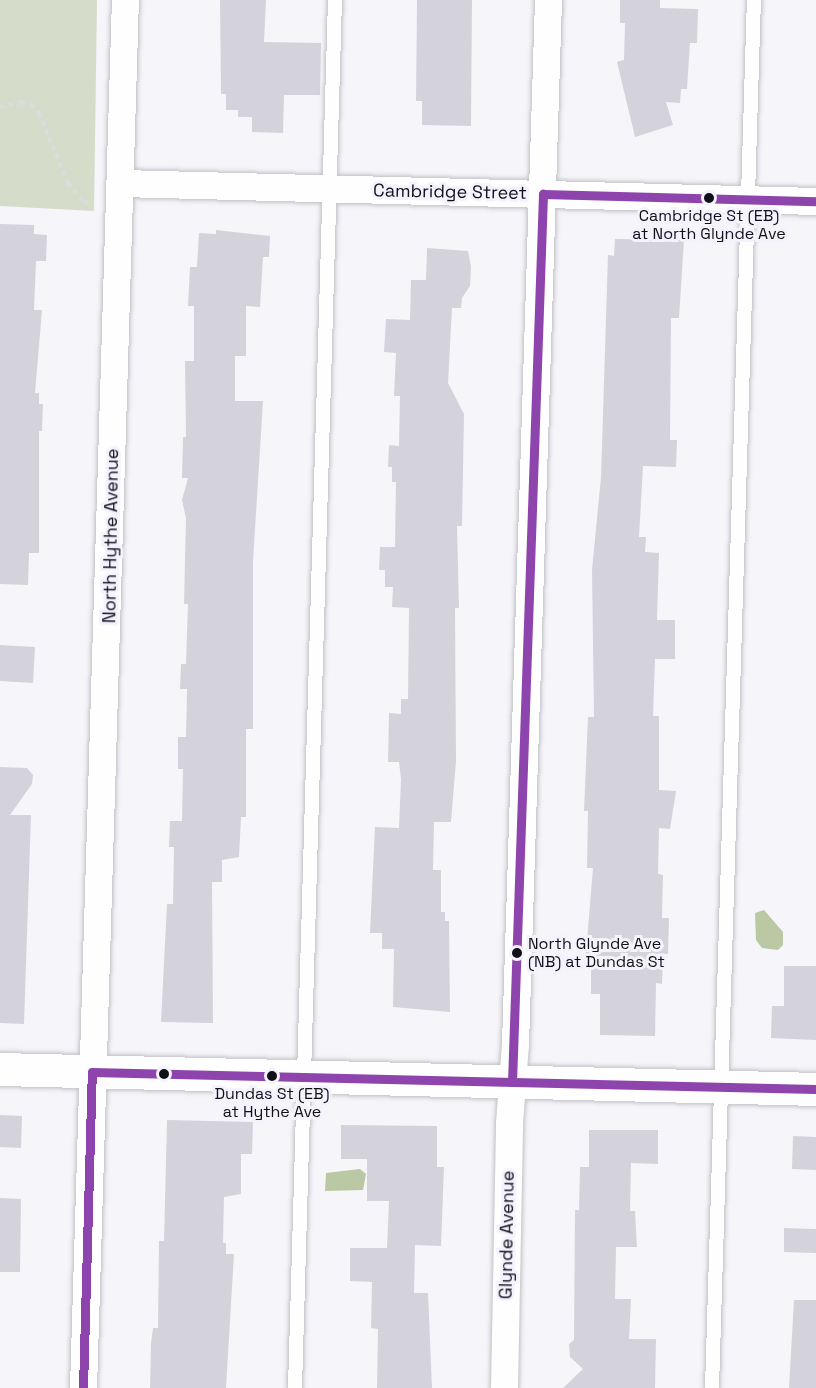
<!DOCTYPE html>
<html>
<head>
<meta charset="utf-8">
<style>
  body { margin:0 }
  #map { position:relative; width:816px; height:1388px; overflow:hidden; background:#f5f5fa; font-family:"Space Grotesk",sans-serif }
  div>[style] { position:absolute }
  .green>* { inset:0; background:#d5ddca }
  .water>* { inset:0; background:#bac8a3 }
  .building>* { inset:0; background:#d4d3db }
  .path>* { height:4px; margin-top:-2px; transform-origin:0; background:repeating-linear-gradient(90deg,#dcdcde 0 4.5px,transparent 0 9px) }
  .roads { filter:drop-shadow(0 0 2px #c1c1c7) drop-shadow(0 0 2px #c1c1c7) }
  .service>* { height:14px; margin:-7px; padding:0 7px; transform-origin:7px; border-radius:7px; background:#fefefe }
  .minor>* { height:27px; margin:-13.5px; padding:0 13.5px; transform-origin:13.5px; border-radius:13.5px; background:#fefefe }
  .tertiary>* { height:33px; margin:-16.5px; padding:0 16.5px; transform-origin:16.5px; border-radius:16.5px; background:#fefefe }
  .bus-1>* { height:9px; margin:-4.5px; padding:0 4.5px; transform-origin:4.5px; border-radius:4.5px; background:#8e44ad }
  .dots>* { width:16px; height:16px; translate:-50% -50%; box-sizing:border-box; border:3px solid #f3f2fd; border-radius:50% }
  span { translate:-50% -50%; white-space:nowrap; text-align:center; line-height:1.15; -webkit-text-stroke:6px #f3f2fd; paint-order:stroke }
  .bus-label { font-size:16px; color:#111019 }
  .left { translate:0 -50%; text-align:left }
  .street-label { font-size:18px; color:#111019 }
</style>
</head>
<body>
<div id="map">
  <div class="green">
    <i style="clip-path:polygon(0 0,97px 0,94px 211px,0 206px)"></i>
  </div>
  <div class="water">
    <i style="clip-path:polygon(764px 910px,783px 932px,783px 945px,778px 950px,762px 948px,756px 940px,755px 913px)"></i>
    <i style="clip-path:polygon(360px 1169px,366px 1174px,363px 1190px,325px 1191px,326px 1173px)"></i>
  </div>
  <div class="building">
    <i style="clip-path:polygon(220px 0,266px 0,264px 42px,321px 43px,320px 95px,284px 95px,283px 133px,252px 132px,252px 117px,238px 117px,238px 110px,226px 110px,226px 94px,221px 94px)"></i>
    <i style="clip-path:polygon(417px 0,472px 0,471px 126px,422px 125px,422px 101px,416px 101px)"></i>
    <i style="clip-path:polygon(620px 0,660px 0,660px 8px,698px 9px,697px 43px,690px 43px,687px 89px,681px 89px,680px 103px,666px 102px,673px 125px,635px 137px,617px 62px,624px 60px,625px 23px,620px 23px)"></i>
    <i style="clip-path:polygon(0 224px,34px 225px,34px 234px,47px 235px,46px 261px,36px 261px,34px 310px,42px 310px,35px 393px,39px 393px,39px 404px,43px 404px,42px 431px,39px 431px,39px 553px,29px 553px,28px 585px,0 584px)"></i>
    <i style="clip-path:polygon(216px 230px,270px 236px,269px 257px,263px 257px,260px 307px,246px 306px,246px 356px,235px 356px,235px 401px,263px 401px,253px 561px,253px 729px,246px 729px,246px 817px,241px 817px,239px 857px,222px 860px,222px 882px,212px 882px,213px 1023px,161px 1022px,167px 904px,173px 904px,174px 847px,169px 847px,170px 821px,182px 821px,183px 769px,178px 769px,178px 737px,186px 737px,187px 689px,180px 689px,181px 664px,186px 664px,188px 604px,184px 604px,186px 518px,182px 500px,188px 478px,182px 478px,183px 437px,186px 437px,185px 361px,194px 361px,194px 306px,188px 306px,190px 267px,197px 267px,199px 233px,216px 234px)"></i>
    <i style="clip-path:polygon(615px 239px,684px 240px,679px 318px,671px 318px,670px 440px,677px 440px,676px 467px,643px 466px,639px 537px,646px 537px,645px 552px,659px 553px,657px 620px,675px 620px,675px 659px,655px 659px,653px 716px,659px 716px,659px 790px,676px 791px,670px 829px,659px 828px,658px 874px,663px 875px,662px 918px,669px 918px,668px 954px,663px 954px,662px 984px,656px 983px,655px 1036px,600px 1035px,600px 994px,591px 994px,591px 953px,586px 953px,593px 868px,587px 868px,588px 811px,584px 811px,588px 717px,594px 717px,592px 570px,601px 477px,608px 255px,614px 256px)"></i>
    <i style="clip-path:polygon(427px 248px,468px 251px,471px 266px,470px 286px,462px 298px,461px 308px,452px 308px,448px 383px,464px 414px,462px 526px,457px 526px,459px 608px,455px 608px,456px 761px,451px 822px,434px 822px,433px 870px,441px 870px,441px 912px,445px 912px,445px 921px,449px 921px,450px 1012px,393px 1007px,394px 949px,382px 949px,382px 933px,370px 933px,375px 827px,399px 828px,401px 779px,399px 762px,388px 762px,389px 713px,401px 714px,401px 699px,408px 699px,409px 608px,392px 607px,393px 587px,385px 587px,385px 570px,379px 570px,380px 547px,395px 547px,396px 482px,392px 482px,392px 467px,388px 467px,389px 445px,399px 446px,400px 396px,394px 396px,396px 353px,384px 352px,386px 319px,410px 320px,411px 280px,426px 280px)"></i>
    <i style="clip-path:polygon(0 645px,35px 647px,33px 683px,0 681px)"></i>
    <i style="clip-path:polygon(0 767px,27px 768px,33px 775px,32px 784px,10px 815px,31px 815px,24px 1024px,0 1023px)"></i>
    <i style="clip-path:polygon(784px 966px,816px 966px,816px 1040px,771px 1038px,772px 1006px,784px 1006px)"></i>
    <i style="clip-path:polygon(0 1115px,22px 1116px,21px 1148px,0 1147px)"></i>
    <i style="clip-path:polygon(167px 1120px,253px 1122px,252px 1154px,241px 1154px,241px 1194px,224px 1197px,223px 1243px,226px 1243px,226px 1254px,234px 1254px,226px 1388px,150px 1388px,151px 1343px,153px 1328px,158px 1328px,159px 1241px,164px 1241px)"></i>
    <i style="clip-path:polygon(341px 1125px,437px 1126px,437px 1167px,444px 1167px,441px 1246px,415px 1245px,414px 1293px,428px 1293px,432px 1388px,377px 1388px,378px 1329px,371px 1328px,372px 1282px,350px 1281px,350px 1248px,387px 1248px,389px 1201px,367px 1201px,367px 1159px,341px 1159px)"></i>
    <i style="clip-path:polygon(589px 1130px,658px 1130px,658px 1164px,631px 1163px,630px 1211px,635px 1211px,637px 1247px,616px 1247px,615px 1299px,631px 1299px,629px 1339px,656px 1339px,655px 1388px,563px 1388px,583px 1369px,570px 1357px,569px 1344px,574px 1340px,575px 1210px,579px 1210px,580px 1167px,589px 1167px)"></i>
    <i style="clip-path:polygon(793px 1136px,816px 1137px,816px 1170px,792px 1169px)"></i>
    <i style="clip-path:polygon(0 1198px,21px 1199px,20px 1272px,0 1272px)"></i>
    <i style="clip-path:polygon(784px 1228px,816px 1229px,816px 1253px,784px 1252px)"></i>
    <i style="clip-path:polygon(794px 1300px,816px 1300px,816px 1388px,789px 1388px)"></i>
  </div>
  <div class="path">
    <i style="left:0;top:107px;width:22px;rotate:-13deg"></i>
    <i style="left:21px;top:102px;width:10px;rotate:11deg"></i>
    <i style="left:31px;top:104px;width:12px;rotate:48deg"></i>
    <i style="left:39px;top:113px;width:76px;rotate:67.5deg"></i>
    <i style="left:68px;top:183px;width:25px;rotate:50deg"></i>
    <i style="left:84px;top:202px;width:8px;rotate:7deg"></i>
  </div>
  <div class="roads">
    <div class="service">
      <i style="left:295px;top:1388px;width:1389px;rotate:-88.35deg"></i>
      <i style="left:712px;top:1388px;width:1389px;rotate:-88.27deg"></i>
    </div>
    <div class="minor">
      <i style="left:120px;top:183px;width:696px;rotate:1.48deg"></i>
      <i style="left:83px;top:1388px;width:1389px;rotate:-88.27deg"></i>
      <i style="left:504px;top:1388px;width:265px;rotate:-88.9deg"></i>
      <i style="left:509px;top:1123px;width:79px;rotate:-85.7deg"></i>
      <i style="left:515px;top:1044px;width:1045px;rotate:-88.19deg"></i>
    </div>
    <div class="tertiary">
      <i style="left:0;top:1069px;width:816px;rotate:1.4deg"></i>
    </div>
  </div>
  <div class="bus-1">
    <i style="left:92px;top:1072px;width:724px;rotate:1.35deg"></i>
    <i style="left:512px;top:1082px;width:889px;rotate:-88deg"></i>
    <i style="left:543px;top:194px;width:273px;rotate:1.5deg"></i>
    <i style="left:83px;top:1388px;width:316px;rotate:-88.4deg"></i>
  </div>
  <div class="dots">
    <i style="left:709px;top:198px;background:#111019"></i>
    <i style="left:517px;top:953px;background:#111019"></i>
    <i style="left:164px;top:1074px;background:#111019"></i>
    <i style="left:272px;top:1076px;background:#111019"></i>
  </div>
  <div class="bus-label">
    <span style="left:709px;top:225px">Cambridge St (EB)<br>at North Glynde Ave</span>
    <span class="left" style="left:528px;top:953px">North Glynde Ave<br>(NB) at Dundas St</span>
    <span style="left:272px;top:1103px">Dundas St (EB)<br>at Hythe Ave</span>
  </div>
  <div class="street-label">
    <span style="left:450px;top:192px;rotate:1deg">Cambridge Street</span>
    <span style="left:111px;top:536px;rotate:-89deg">North Hythe Avenue</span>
    <span style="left:507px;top:1235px;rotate:-89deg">Glynde Avenue</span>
  </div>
</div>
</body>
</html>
